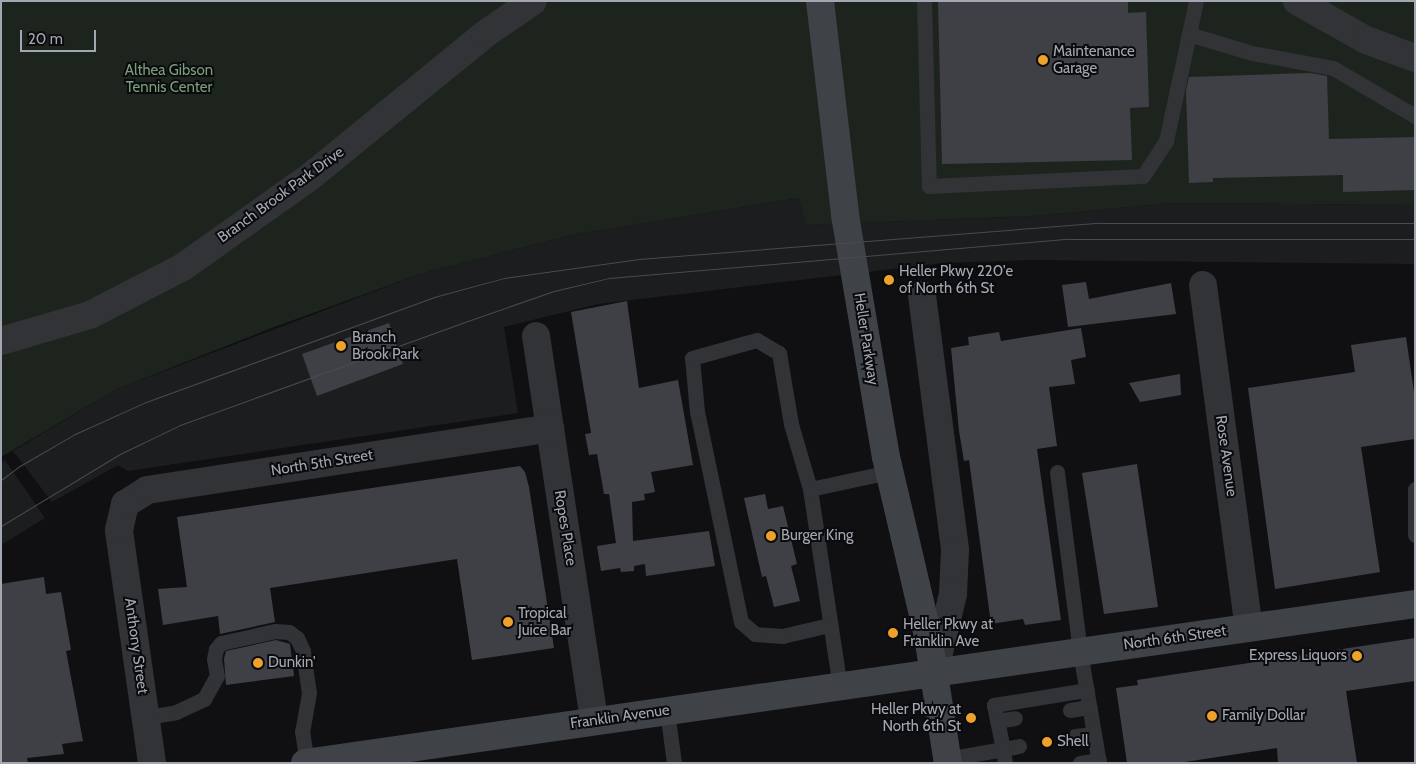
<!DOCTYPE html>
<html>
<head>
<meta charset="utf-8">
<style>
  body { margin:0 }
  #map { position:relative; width:1416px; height:764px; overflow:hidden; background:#101012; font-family:Cabin,sans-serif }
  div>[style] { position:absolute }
  .built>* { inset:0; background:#1c1d1f }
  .green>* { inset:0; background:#1d241d }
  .building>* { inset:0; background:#3f4045 }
  .lane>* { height:15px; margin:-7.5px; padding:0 7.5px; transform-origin:7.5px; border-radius:7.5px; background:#313337 }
  .street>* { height:28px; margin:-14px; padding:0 14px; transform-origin:14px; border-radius:14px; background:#313337 }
  .secondary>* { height:28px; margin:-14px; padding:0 14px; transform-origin:14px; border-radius:14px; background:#3f4247 }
  .tram>* { height:1px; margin:-0.5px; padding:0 0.5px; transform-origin:0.5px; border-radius:0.5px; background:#484b50 }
  .dots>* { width:14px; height:14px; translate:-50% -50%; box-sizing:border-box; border:2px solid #0b0b0d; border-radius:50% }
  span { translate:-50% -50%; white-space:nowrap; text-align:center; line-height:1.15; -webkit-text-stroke:4px #0b0b0d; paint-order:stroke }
  .poi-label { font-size:15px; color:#a2a8b2 }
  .left { translate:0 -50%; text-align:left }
  .right { translate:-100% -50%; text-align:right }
  .park-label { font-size:15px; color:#799e79 }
  .street-label { font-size:15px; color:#a2a8b2 }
  .frame { position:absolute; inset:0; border:2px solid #a2a8b2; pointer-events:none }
  .scale { position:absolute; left:20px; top:30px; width:76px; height:22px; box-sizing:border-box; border:2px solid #a2a8b2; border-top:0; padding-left:6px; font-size:15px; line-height:18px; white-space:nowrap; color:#a2a8b2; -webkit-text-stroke:4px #0b0b0d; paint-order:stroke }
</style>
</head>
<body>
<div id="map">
  <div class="built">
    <i style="clip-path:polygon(799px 198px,805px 225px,1033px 216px,1172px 203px,1415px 205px,1415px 264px,1029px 260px,943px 263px,598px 304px,504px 327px,518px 413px,128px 471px,118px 465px,52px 502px,13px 451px,117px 389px,423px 273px,576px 234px)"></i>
    <i style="clip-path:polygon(5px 460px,45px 518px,1px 545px,1px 463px)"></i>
  </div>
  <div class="green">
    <i style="clip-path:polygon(1px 1px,1415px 1px,1415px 205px,1172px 203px,1033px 216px,805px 225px,799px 198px,576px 234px,423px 273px,269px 329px,117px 389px,1px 457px)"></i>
  </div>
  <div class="building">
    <i style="clip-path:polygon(938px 1px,1128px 1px,1128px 13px,1146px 12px,1149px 107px,1130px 108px,1132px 160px,942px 164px)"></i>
    <i style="clip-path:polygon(1310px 73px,1327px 76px,1329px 139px,1415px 137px,1415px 190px,1343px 192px,1343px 175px,1213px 178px,1213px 182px,1189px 183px,1186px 91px,1189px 77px)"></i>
    <i style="clip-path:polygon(1086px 282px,1089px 299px,1171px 283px,1176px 314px,1068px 327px,1062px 285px)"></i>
    <i style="clip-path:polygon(627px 301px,639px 388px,678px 380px,693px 465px,651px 472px,655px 492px,644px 494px,645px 500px,632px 502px,633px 541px,709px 531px,715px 566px,646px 576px,645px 564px,634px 566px,634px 571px,621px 572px,620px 568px,601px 571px,597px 546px,616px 543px,609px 494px,604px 494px,597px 454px,589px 455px,585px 434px,591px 433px,571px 312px)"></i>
    <i style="clip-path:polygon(389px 323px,403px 364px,317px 396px,302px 354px)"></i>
    <i style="clip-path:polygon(1081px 328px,1086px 357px,1071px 360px,1075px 384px,1049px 387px,1057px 446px,1037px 449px,1061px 620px,1025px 625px,1023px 619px,991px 624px,969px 460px,964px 461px,959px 431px,951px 348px,969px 345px,968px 337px,999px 332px,1001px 341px)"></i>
    <i style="clip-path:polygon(1406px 337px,1415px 399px,1415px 439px,1361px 447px,1380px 572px,1275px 589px,1248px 388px,1355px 372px,1351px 345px)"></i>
    <i style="clip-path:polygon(1180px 374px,1181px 395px,1140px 402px,1129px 383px)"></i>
    <i style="clip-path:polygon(1137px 464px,1158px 607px,1104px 614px,1082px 473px)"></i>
    <i style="clip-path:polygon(520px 466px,525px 472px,529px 487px,554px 648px,472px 660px,457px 559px,270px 588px,275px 622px,220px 634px,218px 616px,163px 625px,158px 589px,187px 587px,177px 517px)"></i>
    <i style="clip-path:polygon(765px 494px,768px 509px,783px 506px,797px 564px,791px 566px,800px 601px,774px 607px,766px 576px,762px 577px,744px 498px)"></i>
    <i style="clip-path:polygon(44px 577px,46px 594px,61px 592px,71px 650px,66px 651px,83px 741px,62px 744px,64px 754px,27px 758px,28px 763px,1px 763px,1px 584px)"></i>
    <i style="clip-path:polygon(1415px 638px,1415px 681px,1346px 691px,1357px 763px,1278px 763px,1277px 748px,1178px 763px,1127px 763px,1116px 688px,1138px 685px,1137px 680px)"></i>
    <i style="clip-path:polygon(276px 640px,290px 644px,294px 676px,226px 685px,224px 659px,226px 651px)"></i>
  </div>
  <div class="lane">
    <i style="left:924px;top:1px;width:185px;rotate:88.5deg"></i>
    <i style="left:929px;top:186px;width:214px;rotate:-2.7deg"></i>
    <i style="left:1143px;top:176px;width:42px;rotate:-56.7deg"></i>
    <i style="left:1166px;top:141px;width:143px;rotate:-77.9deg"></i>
    <i style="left:1189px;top:34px;width:66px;rotate:16.8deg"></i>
    <i style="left:1252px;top:53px;width:82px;rotate:10.5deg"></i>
    <i style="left:1333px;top:68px;width:95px;rotate:30.3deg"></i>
    <i style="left:1057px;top:472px;width:181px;rotate:82.7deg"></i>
    <i style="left:1080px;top:652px;width:113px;rotate:80.3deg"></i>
    <i style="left:810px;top:489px;width:200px;rotate:81.4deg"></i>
    <i style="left:1415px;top:489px;width:46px;rotate:90deg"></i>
    <i style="left:829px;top:625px;width:48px;rotate:166.8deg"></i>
    <i style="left:782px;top:636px;width:27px;rotate:-176deg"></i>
    <i style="left:755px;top:634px;width:18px;rotate:-139deg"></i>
    <i style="left:741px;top:622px;width:215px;rotate:-101.8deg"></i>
    <i style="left:697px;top:412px;width:54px;rotate:-95.3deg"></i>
    <i style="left:692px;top:358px;width:67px;rotate:-15.5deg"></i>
    <i style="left:757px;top:340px;width:26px;rotate:31deg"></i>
    <i style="left:779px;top:353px;width:72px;rotate:80.4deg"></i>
    <i style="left:791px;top:424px;width:68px;rotate:73.7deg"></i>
    <i style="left:810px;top:489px;width:81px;rotate:-12.1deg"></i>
    <i style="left:1070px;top:710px;width:20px;rotate:-9deg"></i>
    <i style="left:667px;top:711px;width:52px;rotate:82.3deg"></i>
    <i style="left:146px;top:717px;width:30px;rotate:-9deg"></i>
    <i style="left:176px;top:712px;width:31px;rotate:-25deg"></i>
    <i style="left:204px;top:699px;width:26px;rotate:-61deg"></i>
    <i style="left:217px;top:676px;width:17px;rotate:-100deg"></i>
    <i style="left:214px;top:659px;width:10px;rotate:-79deg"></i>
    <i style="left:216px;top:649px;width:8px;rotate:-50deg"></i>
    <i style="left:221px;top:643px;width:55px;rotate:-12.5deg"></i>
    <i style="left:275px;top:631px;width:14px;rotate:4deg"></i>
    <i style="left:289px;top:632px;width:10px;rotate:37deg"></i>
    <i style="left:297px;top:638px;width:14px;rotate:65deg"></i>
    <i style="left:303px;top:651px;width:42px;rotate:81.9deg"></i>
    <i style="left:309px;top:693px;width:39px;rotate:100deg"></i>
    <i style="left:302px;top:731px;width:31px;rotate:81deg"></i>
    <i style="left:997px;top:721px;width:18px;rotate:-9deg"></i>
    <i style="left:1075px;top:736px;width:19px;rotate:-6deg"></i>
    <i style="left:1019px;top:746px;width:16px;rotate:169deg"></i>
    <i style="left:1003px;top:749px;width:45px;rotate:-101.6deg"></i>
    <i style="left:994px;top:705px;width:94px;rotate:-9.2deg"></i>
    <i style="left:947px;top:759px;width:57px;rotate:-10.1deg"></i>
    <i style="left:1003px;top:749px;width:14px;rotate:82deg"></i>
    <i style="left:1080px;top:763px;width:19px;rotate:-9deg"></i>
  </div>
  <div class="street">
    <i style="left:1297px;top:1px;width:79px;rotate:29.5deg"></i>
    <i style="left:1366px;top:40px;width:52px;rotate:20.2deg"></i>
    <i style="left:1203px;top:285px;width:346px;rotate:82.4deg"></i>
    <i style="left:922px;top:295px;width:257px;rotate:82.6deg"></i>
    <i style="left:955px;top:550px;width:44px;rotate:92.6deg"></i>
    <i style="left:953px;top:594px;width:81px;rotate:103.5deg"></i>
    <i style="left:536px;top:336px;width:389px;rotate:81.4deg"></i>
    <i style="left:1px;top:341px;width:93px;rotate:-16.3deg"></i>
    <i style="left:90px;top:315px;width:105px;rotate:-27.3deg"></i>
    <i style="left:183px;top:267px;width:157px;rotate:-35.4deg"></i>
    <i style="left:311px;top:176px;width:225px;rotate:-39.2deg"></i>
    <i style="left:485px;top:34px;width:58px;rotate:-34.5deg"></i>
    <i style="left:152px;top:763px;width:235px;rotate:-98.1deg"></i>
    <i style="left:119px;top:530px;width:27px;rotate:-77deg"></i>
    <i style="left:125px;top:504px;width:26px;rotate:-32deg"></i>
    <i style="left:147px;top:490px;width:408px;rotate:-8.7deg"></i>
  </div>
  <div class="secondary">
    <i style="left:820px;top:1px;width:215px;rotate:83.3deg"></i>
    <i style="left:845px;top:215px;width:245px;rotate:80.4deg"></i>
    <i style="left:886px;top:457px;width:184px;rotate:76.8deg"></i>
    <i style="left:928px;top:636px;width:129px;rotate:81.1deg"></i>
    <i style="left:305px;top:763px;width:1121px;rotate:-8.15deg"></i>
  </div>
  <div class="tram">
    <i style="left:1px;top:480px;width:21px;rotate:-37deg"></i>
    <i style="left:18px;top:467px;width:66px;rotate:-30.1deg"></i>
    <i style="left:75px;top:434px;width:78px;rotate:-24.3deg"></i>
    <i style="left:146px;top:402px;width:307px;rotate:-20deg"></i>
    <i style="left:434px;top:297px;width:73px;rotate:-15.2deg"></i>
    <i style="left:504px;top:278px;width:136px;rotate:-8deg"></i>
    <i style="left:639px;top:259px;width:461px;rotate:-4.5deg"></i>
    <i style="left:1099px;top:223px;width:316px"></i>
    <i style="left:1px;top:526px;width:139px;rotate:-31.2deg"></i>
    <i style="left:120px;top:454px;width:67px;rotate:-25.8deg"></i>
    <i style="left:180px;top:425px;width:297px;rotate:-19.9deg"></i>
    <i style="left:459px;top:324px;width:101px;rotate:-19.2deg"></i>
    <i style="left:554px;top:291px;width:57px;rotate:-13.3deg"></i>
    <i style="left:609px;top:278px;width:460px;rotate:-4.9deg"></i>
    <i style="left:1067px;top:239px;width:348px"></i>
  </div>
  <div class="dots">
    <i style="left:1043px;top:60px;background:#eea22c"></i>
    <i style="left:889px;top:280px;background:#eea22c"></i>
    <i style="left:341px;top:346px;background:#eea22c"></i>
    <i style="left:771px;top:536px;background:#eea22c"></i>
    <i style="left:508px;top:622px;background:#eea22c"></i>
    <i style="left:893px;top:633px;background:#eea22c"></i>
    <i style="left:1357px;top:656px;background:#eea22c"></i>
    <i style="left:258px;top:663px;background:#eea22c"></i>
    <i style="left:1212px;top:716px;background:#eea22c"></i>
    <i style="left:971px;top:718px;background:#eea22c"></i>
    <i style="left:1047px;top:742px;background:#eea22c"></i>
  </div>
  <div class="poi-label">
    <span class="left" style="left:1053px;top:60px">Maintenance<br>Garage</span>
    <span class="left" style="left:899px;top:280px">Heller Pkwy 220'e<br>of North 6th St</span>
    <span class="left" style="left:352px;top:346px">Branch<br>Brook Park</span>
    <span class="left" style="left:781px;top:536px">Burger King</span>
    <span class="left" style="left:518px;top:622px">Tropical<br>Juice Bar</span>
    <span class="left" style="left:903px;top:633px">Heller Pkwy at<br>Franklin Ave</span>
    <span class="right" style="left:1347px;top:656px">Express Liquors</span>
    <span class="left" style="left:268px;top:663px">Dunkin'</span>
    <span class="right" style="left:961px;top:718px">Heller Pkwy at<br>North 6th St</span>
    <span class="left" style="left:1222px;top:716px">Family Dollar</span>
    <span class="left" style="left:1057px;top:742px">Shell</span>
  </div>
  <div class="park-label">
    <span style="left:169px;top:79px">Althea Gibson<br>Tennis Center</span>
  </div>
  <div class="street-label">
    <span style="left:281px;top:195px;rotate:-36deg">Branch Brook Park Drive</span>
    <span style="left:866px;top:339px;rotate:81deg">Heller Parkway</span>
    <span style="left:1226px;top:456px;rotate:82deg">Rose Avenue</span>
    <span style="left:322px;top:463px;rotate:-9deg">North 5th Street</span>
    <span style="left:565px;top:528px;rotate:81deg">Ropes Place</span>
    <span style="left:1175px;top:638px;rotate:-8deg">North 6th Street</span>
    <span style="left:136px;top:646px;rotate:82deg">Anthony Street</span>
    <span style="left:620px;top:717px;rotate:-8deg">Franklin Avenue</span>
  </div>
  <div class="frame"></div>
  <div class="scale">20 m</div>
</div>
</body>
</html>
